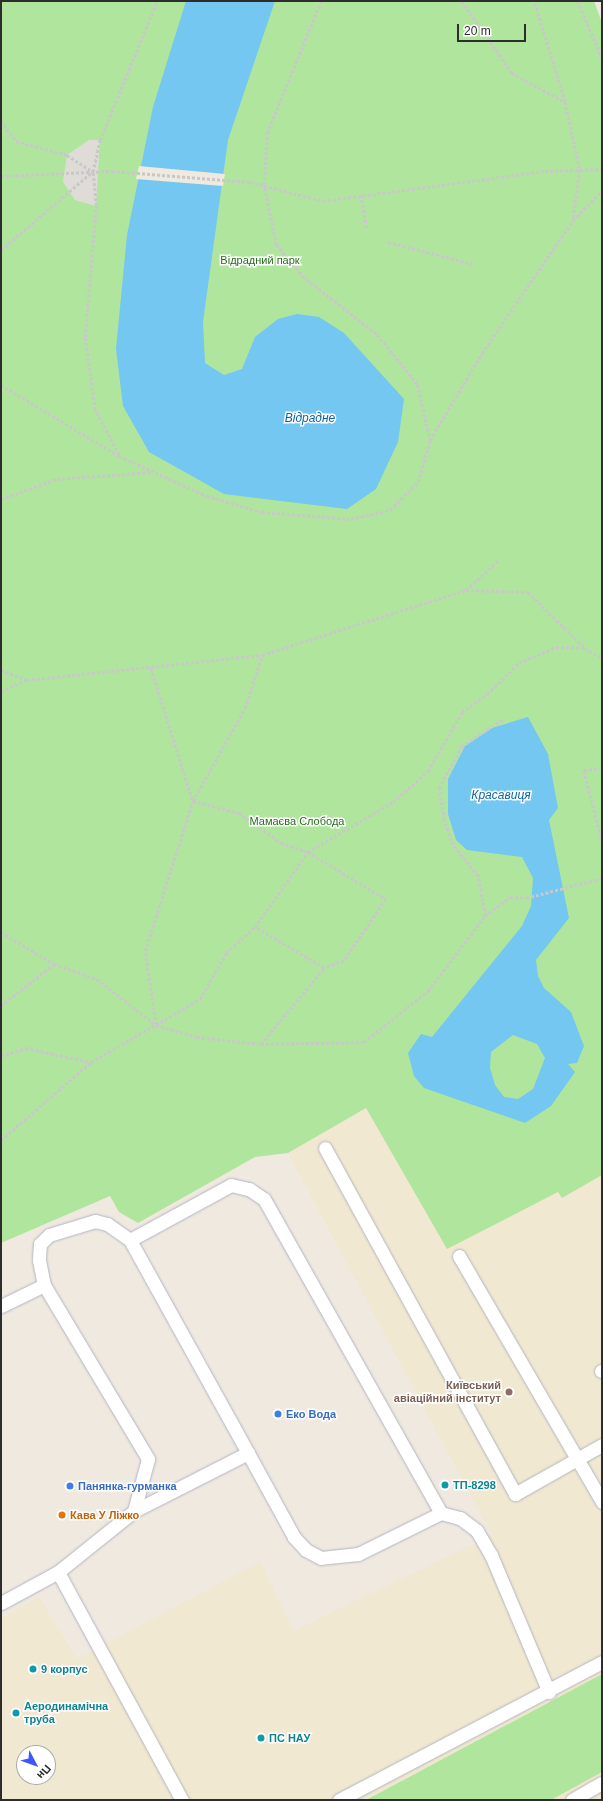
<!DOCTYPE html>
<html>
<head>
<meta charset="utf-8">
<style>
  body { margin:0 }
  #map { position:relative; width:603px; height:1801px; overflow:hidden; background:#efe9e0; font-family:Helvetica,sans-serif }
  div>[style] { position:absolute }
  .education>* { inset:0; background:#f0e8d0 }
  .green>* { inset:0; background:#b0e59d }
  .plaza>* { inset:0; background:#dfdcd7 }
  .water>* { inset:0; background:#73c7f0 }
  .pier>* { inset:0; background:#efe9e0 }
  .path>* { height:2.5px; margin-top:-1.25px; transform-origin:0; background:repeating-linear-gradient(90deg,#c8c8c8 0 3px,transparent 0 5px) }
  .roads { filter:drop-shadow(0 0 1px #b3b5c1) drop-shadow(0 0 1px #b3b5c1) }
  .lane>* { height:13px; margin:-6.5px; padding:0 6.5px; transform-origin:6.5px; border-radius:6.5px; background:#fff }
  .dots>* { width:11px; height:11px; translate:-50% -50%; box-sizing:border-box; border:2px solid #fff; border-radius:50% }
  span { translate:-50% -50%; white-space:nowrap; text-align:center; line-height:1.15; -webkit-text-stroke:3px #fff; paint-order:stroke }
  .park-label { font-size:11px; color:#266d1a }
  .education-label { font-size:11px; color:#785e54; font-weight:700 }
  .right { translate:-100% -50%; text-align:right }
  .shop-label { font-size:11px; color:#366cbe; font-weight:700 }
  .left { translate:0 -50%; text-align:left }
  .culture-label { font-size:11px; color:#0d838f; font-weight:700 }
  .food-label { font-size:11px; color:#c56008; font-weight:700 }
  .water-label { font-size:12px; color:#0c64a3; font-style:italic }
  .frame { position:absolute; inset:0; border:2px solid #2d2d2d; pointer-events:none }
  .north { position:absolute; left:16px; top:1745px; width:40px; height:40px; box-sizing:border-box; background:#fff; border:1px solid #ababab; border-radius:50%; rotate:131deg; font-size:11px; font-weight:700; line-height:16px; text-align:center; color:#2d2d2d }
  .north::after { content:''; display:block; margin:auto; width:14px; height:18px; background:#4056fc; clip-path:polygon(50% 0,100% 100%,50% 72%,0 100%) }
  .scale { position:absolute; left:457px; top:24px; width:69px; height:18px; box-sizing:border-box; border:2px solid #2d2d2d; border-top:0; padding-left:5px; font-size:12px; line-height:14px; white-space:nowrap; color:#2d2d2d; -webkit-text-stroke:3px #fff; paint-order:stroke }
</style>
</head>
<body>
<div id="map">
  <div class="education">
    <i style="clip-path:polygon(evenodd,366px 1108px,448px 1248px,558px 1192px,562px 1198px,602px 1175px,602px 1800px,1px 1800px,1px 1618px,39px 1597px,77px 1659px,260px 1562px,294px 1631px,492px 1535px,288px 1153px,366px 1108px,24px 1753px,48px 1753px,48px 1777px,24px 1777px,24px 1753px)"></i>
  </div>
  <div class="green">
    <i style="clip-path:polygon(1px 1px,594px 1px,602px 23px,602px 1175px,562px 1198px,558px 1192px,447px 1249px,366px 1108px,288px 1153px,255px 1157px,138px 1223px,119px 1212px,110px 1196px,1px 1243px)"></i>
    <i style="clip-path:polygon(602px 1674px,602px 1772px,551px 1800px,366px 1800px)"></i>
  </div>
  <div class="plaza">
    <i style="clip-path:polygon(89px 140px,100px 140px,96px 206px,75px 200px,63px 182px,67px 155px)"></i>
  </div>
  <div class="water">
    <i style="clip-path:polygon(186px 1px,275px 1px,228px 140px,203px 322px,205px 363px,224px 375px,242px 369px,255px 337px,278px 319px,297px 314px,319px 317px,344px 333px,404px 399px,398px 442px,376px 489px,347px 509px,224px 494px,149px 452px,123px 406px,116px 349px,127px 235px,153px 107px)"></i>
    <i style="clip-path:polygon(evenodd,528px 717px,548px 754px,558px 808px,549px 820px,569px 918px,536px 960px,538px 976px,544px 988px,571px 1012px,584px 1046px,577px 1063px,568px 1064px,575px 1072px,551px 1106px,525px 1123px,424px 1088px,414px 1076px,408px 1053px,421px 1034px,432px 1037px,522px 926px,531px 906px,533px 878px,522px 857px,467px 850px,456px 840px,448px 814px,448px 779px,465px 746px,492px 728px,528px 717px,513px 1035px,537px 1044px,545px 1058px,533px 1089px,518px 1099px,504px 1097px,495px 1085px,490px 1068px,491px 1052px,513px 1035px)"></i>
  </div>
  <div class="pier">
    <i style="clip-path:polygon(139px 166px,225px 174px,223px 186px,136px 179px)"></i>
  </div>
  <div class="path">
    <i style="left:462px;top:1px;width:88px;rotate:55.2deg"></i>
    <i style="left:512px;top:73px;width:60px;rotate:28.7deg"></i>
    <i style="left:565px;top:102px;width:106px;rotate:-107.1deg"></i>
    <i style="left:578px;top:1px;width:62px;rotate:67.2deg"></i>
    <i style="left:565px;top:102px;width:70px;rotate:77.6deg"></i>
    <i style="left:580px;top:170px;width:50px;rotate:98deg"></i>
    <i style="left:1px;top:121px;width:25px;rotate:53deg"></i>
    <i style="left:16px;top:141px;width:53px;rotate:15.4deg"></i>
    <i style="left:67px;top:155px;width:30px;rotate:33deg"></i>
    <i style="left:1px;top:176px;width:111px;rotate:-2.6deg"></i>
    <i style="left:112px;top:171px;width:138px;rotate:4.6deg"></i>
    <i style="left:250px;top:182px;width:75px;rotate:14.6deg"></i>
    <i style="left:323px;top:201px;width:224px;rotate:-7.7deg"></i>
    <i style="left:545px;top:171px;width:57px;rotate:-2deg"></i>
    <i style="left:361px;top:195px;width:34px;rotate:80deg"></i>
    <i style="left:388px;top:242px;width:88px;rotate:14.5deg"></i>
    <i style="left:1px;top:250px;width:120px;rotate:-40.6deg"></i>
    <i style="left:1px;top:385px;width:138px;rotate:31deg"></i>
    <i style="left:119px;top:456px;width:97px;rotate:24.4deg"></i>
    <i style="left:207px;top:496px;width:57px;rotate:16.2deg"></i>
    <i style="left:262px;top:512px;width:89px;rotate:4.5deg"></i>
    <i style="left:351px;top:519px;width:40px;rotate:-13deg"></i>
    <i style="left:390px;top:510px;width:40px;rotate:-45deg"></i>
    <i style="left:418px;top:482px;width:43px;rotate:-73.7deg"></i>
    <i style="left:430px;top:441px;width:58px;rotate:-102.8deg"></i>
    <i style="left:417px;top:384px;width:65px;rotate:-129.4deg"></i>
    <i style="left:376px;top:334px;width:91px;rotate:-142.1deg"></i>
    <i style="left:304px;top:278px;width:43px;rotate:-130.3deg"></i>
    <i style="left:276px;top:245px;width:61px;rotate:-101.3deg"></i>
    <i style="left:264px;top:185px;width:52px;rotate:-86.7deg"></i>
    <i style="left:267px;top:133px;width:143px;rotate:-67.8deg"></i>
    <i style="left:430px;top:440px;width:101px;rotate:-59.1deg"></i>
    <i style="left:482px;top:353px;width:161px;rotate:-55.6deg"></i>
    <i style="left:573px;top:220px;width:41px;rotate:-45deg"></i>
    <i style="left:119px;top:455px;width:51px;rotate:-118.1deg"></i>
    <i style="left:95px;top:410px;width:74px;rotate:-97.8deg"></i>
    <i style="left:85px;top:337px;width:131px;rotate:-85.2deg"></i>
    <i style="left:96px;top:206px;width:34px;rotate:-95deg"></i>
    <i style="left:93px;top:172px;width:33px;rotate:-78deg"></i>
    <i style="left:100px;top:140px;width:150px;rotate:-67.7deg"></i>
    <i style="left:1px;top:499px;width:59px;rotate:-19.7deg"></i>
    <i style="left:57px;top:479px;width:96px;rotate:-4.2deg"></i>
    <i style="left:466px;top:590px;width:62px;rotate:1.8deg"></i>
    <i style="left:528px;top:592px;width:80px;rotate:44.5deg"></i>
    <i style="left:585px;top:648px;width:20px;rotate:30deg"></i>
    <i style="left:151px;top:668px;width:139px;rotate:72.5deg"></i>
    <i style="left:193px;top:801px;width:48px;rotate:14.6deg"></i>
    <i style="left:239px;top:813px;width:52px;rotate:35.5deg"></i>
    <i style="left:281px;top:843px;width:28px;rotate:18deg"></i>
    <i style="left:308px;top:852px;width:99px;rotate:-30.5deg"></i>
    <i style="left:393px;top:802px;width:47px;rotate:-41.5deg"></i>
    <i style="left:428px;top:771px;width:68px;rotate:-60deg"></i>
    <i style="left:462px;top:712px;width:31px;rotate:-36deg"></i>
    <i style="left:487px;top:694px;width:45px;rotate:-44.1deg"></i>
    <i style="left:519px;top:663px;width:40px;rotate:-23.4deg"></i>
    <i style="left:556px;top:647px;width:29px;rotate:2deg"></i>
    <i style="left:1px;top:670px;width:28px;rotate:21deg"></i>
    <i style="left:27px;top:680px;width:236px;rotate:-6.1deg"></i>
    <i style="left:262px;top:655px;width:214px;rotate:-17.7deg"></i>
    <i style="left:466px;top:590px;width:45px;rotate:-42.3deg"></i>
    <i style="left:1px;top:691px;width:27px;rotate:-24deg"></i>
    <i style="left:602px;top:768px;width:18px;rotate:171deg"></i>
    <i style="left:584px;top:771px;width:71px;rotate:75.4deg"></i>
    <i style="left:308px;top:852px;width:91px;rotate:31.1deg"></i>
    <i style="left:386px;top:899px;width:75px;rotate:124.1deg"></i>
    <i style="left:344px;top:961px;width:21px;rotate:161deg"></i>
    <i style="left:324px;top:968px;width:80px;rotate:-149.3deg"></i>
    <i style="left:255px;top:927px;width:92px;rotate:-54.8deg"></i>
    <i style="left:485px;top:916px;width:41px;rotate:-99.9deg"></i>
    <i style="left:478px;top:876px;width:40px;rotate:-129deg"></i>
    <i style="left:453px;top:845px;width:27px;rotate:-110deg"></i>
    <i style="left:444px;top:820px;width:32px;rotate:-99deg"></i>
    <i style="left:439px;top:788px;width:48px;rotate:-61.3deg"></i>
    <i style="left:462px;top:746px;width:49px;rotate:-33.4deg"></i>
    <i style="left:1px;top:932px;width:62px;rotate:31.1deg"></i>
    <i style="left:54px;top:964px;width:46px;rotate:19.2deg"></i>
    <i style="left:97px;top:979px;width:75px;rotate:37.9deg"></i>
    <i style="left:156px;top:1025px;width:43px;rotate:16.3deg"></i>
    <i style="left:197px;top:1037px;width:64px;rotate:6.2deg"></i>
    <i style="left:261px;top:1044px;width:103px;rotate:-1.1deg"></i>
    <i style="left:364px;top:1042px;width:82px;rotate:-38.6deg"></i>
    <i style="left:428px;top:991px;width:94px;rotate:-52.8deg"></i>
    <i style="left:485px;top:916px;width:31px;rotate:-37deg"></i>
    <i style="left:510px;top:897px;width:16px;rotate:4deg"></i>
    <i style="left:526px;top:898px;width:79px;rotate:-14.7deg"></i>
    <i style="left:1px;top:1006px;width:68px;rotate:-38.4deg"></i>
    <i style="left:156px;top:1025px;width:75px;rotate:-98.5deg"></i>
    <i style="left:145px;top:951px;width:157px;rotate:-72.3deg"></i>
    <i style="left:193px;top:801px;width:107px;rotate:-60.8deg"></i>
    <i style="left:245px;top:708px;width:56px;rotate:-72.2deg"></i>
    <i style="left:261px;top:1044px;width:99px;rotate:-50.3deg"></i>
    <i style="left:1px;top:1056px;width:26px;rotate:-18deg"></i>
    <i style="left:26px;top:1048px;width:66px;rotate:12.2deg"></i>
    <i style="left:1px;top:1140px;width:119px;rotate:-40.9deg"></i>
    <i style="left:91px;top:1062px;width:126px;rotate:-30deg"></i>
    <i style="left:200px;top:999px;width:53px;rotate:-60.5deg"></i>
    <i style="left:226px;top:953px;width:39px;rotate:-42deg"></i>
  </div>
  <div class="roads">
    <div class="lane">
      <i style="left:325px;top:1148px;width:395px;rotate:61.2deg"></i>
      <i style="left:515px;top:1494px;width:100px;rotate:-29.4deg"></i>
      <i style="left:130px;top:1240px;width:115px;rotate:-28.6deg"></i>
      <i style="left:231px;top:1185px;width:18px;rotate:13deg"></i>
      <i style="left:249px;top:1189px;width:18px;rotate:34deg"></i>
      <i style="left:264px;top:1199px;width:360px;rotate:60.6deg"></i>
      <i style="left:441px;top:1513px;width:93px;rotate:153.7deg"></i>
      <i style="left:358px;top:1554px;width:37px;rotate:174deg"></i>
      <i style="left:321px;top:1558px;width:17px;rotate:-152deg"></i>
      <i style="left:306px;top:1550px;width:18px;rotate:-133deg"></i>
      <i style="left:294px;top:1537px;width:96px;rotate:-118.7deg"></i>
      <i style="left:459px;top:1256px;width:285px;rotate:59.8deg"></i>
      <i style="left:1px;top:1306px;width:48px;rotate:-26deg"></i>
      <i style="left:601px;top:1371px;width:1px"></i>
      <i style="left:441px;top:1513px;width:20px;rotate:15deg"></i>
      <i style="left:460px;top:1518px;width:21px;rotate:37deg"></i>
      <i style="left:477px;top:1531px;width:28px;rotate:60deg"></i>
      <i style="left:491px;top:1555px;width:149px;rotate:67.1deg"></i>
      <i style="left:58px;top:1572px;width:260px;rotate:61.5deg"></i>
      <i style="left:1px;top:1603px;width:65px;rotate:-28.5deg"></i>
      <i style="left:58px;top:1572px;width:97px;rotate:-38.8deg"></i>
      <i style="left:134px;top:1511px;width:128px;rotate:-27deg"></i>
      <i style="left:248px;top:1453px;width:244px;rotate:-119deg"></i>
      <i style="left:130px;top:1240px;width:28px;rotate:-145deg"></i>
      <i style="left:107px;top:1224px;width:12px;rotate:-166deg"></i>
      <i style="left:95px;top:1221px;width:48px;rotate:163.1deg"></i>
      <i style="left:49px;top:1235px;width:13px;rotate:135deg"></i>
      <i style="left:40px;top:1244px;width:16px;rotate:94deg"></i>
      <i style="left:39px;top:1260px;width:25px;rotate:79deg"></i>
      <i style="left:44px;top:1285px;width:203px;rotate:59.1deg"></i>
      <i style="left:148px;top:1459px;width:54px;rotate:105.1deg"></i>
      <i style="left:339px;top:1800px;width:297px;rotate:-27.7deg"></i>
      <i style="left:572px;top:1800px;width:34px;rotate:-30deg"></i>
    </div>
  </div>
  <div class="dots">
    <i style="left:509px;top:1392px;background:#8d6e63"></i>
    <i style="left:278px;top:1414px;background:#3f7fe0"></i>
    <i style="left:445px;top:1485px;background:#0f9aa8"></i>
    <i style="left:70px;top:1486px;background:#3f7fe0"></i>
    <i style="left:62px;top:1515px;background:#e8710a"></i>
    <i style="left:33px;top:1669px;background:#0f9aa8"></i>
    <i style="left:16px;top:1713px;background:#0f9aa8"></i>
    <i style="left:261px;top:1738px;background:#0f9aa8"></i>
  </div>
  <div class="park-label">
    <span style="left:260px;top:260px">Відрадний парк</span>
    <span style="left:297px;top:821px">Мамаєва Слобода</span>
  </div>
  <div class="education-label">
    <span class="right" style="left:501px;top:1392px">Київський<br>авіаційний інститут</span>
  </div>
  <div class="shop-label">
    <span class="left" style="left:286px;top:1414px">Еко Вода</span>
    <span class="left" style="left:78px;top:1486px">Панянка-гурманка</span>
  </div>
  <div class="culture-label">
    <span class="left" style="left:453px;top:1485px">ТП-8298</span>
    <span class="left" style="left:41px;top:1669px">9 корпус</span>
    <span class="left" style="left:24px;top:1713px">Аеродинамічна<br>труба</span>
    <span class="left" style="left:269px;top:1738px">ПС НАУ</span>
  </div>
  <div class="food-label">
    <span class="left" style="left:70px;top:1515px">Кава У Ліжко</span>
  </div>
  <div class="water-label">
    <span style="left:310px;top:419px">Відрадне</span>
    <span style="left:501px;top:796px">Красавиця</span>
  </div>
  <div class="frame"></div>
  <div class="north">Пн</div>
  <div class="scale">20 m</div>
</div>
</body>
</html>
